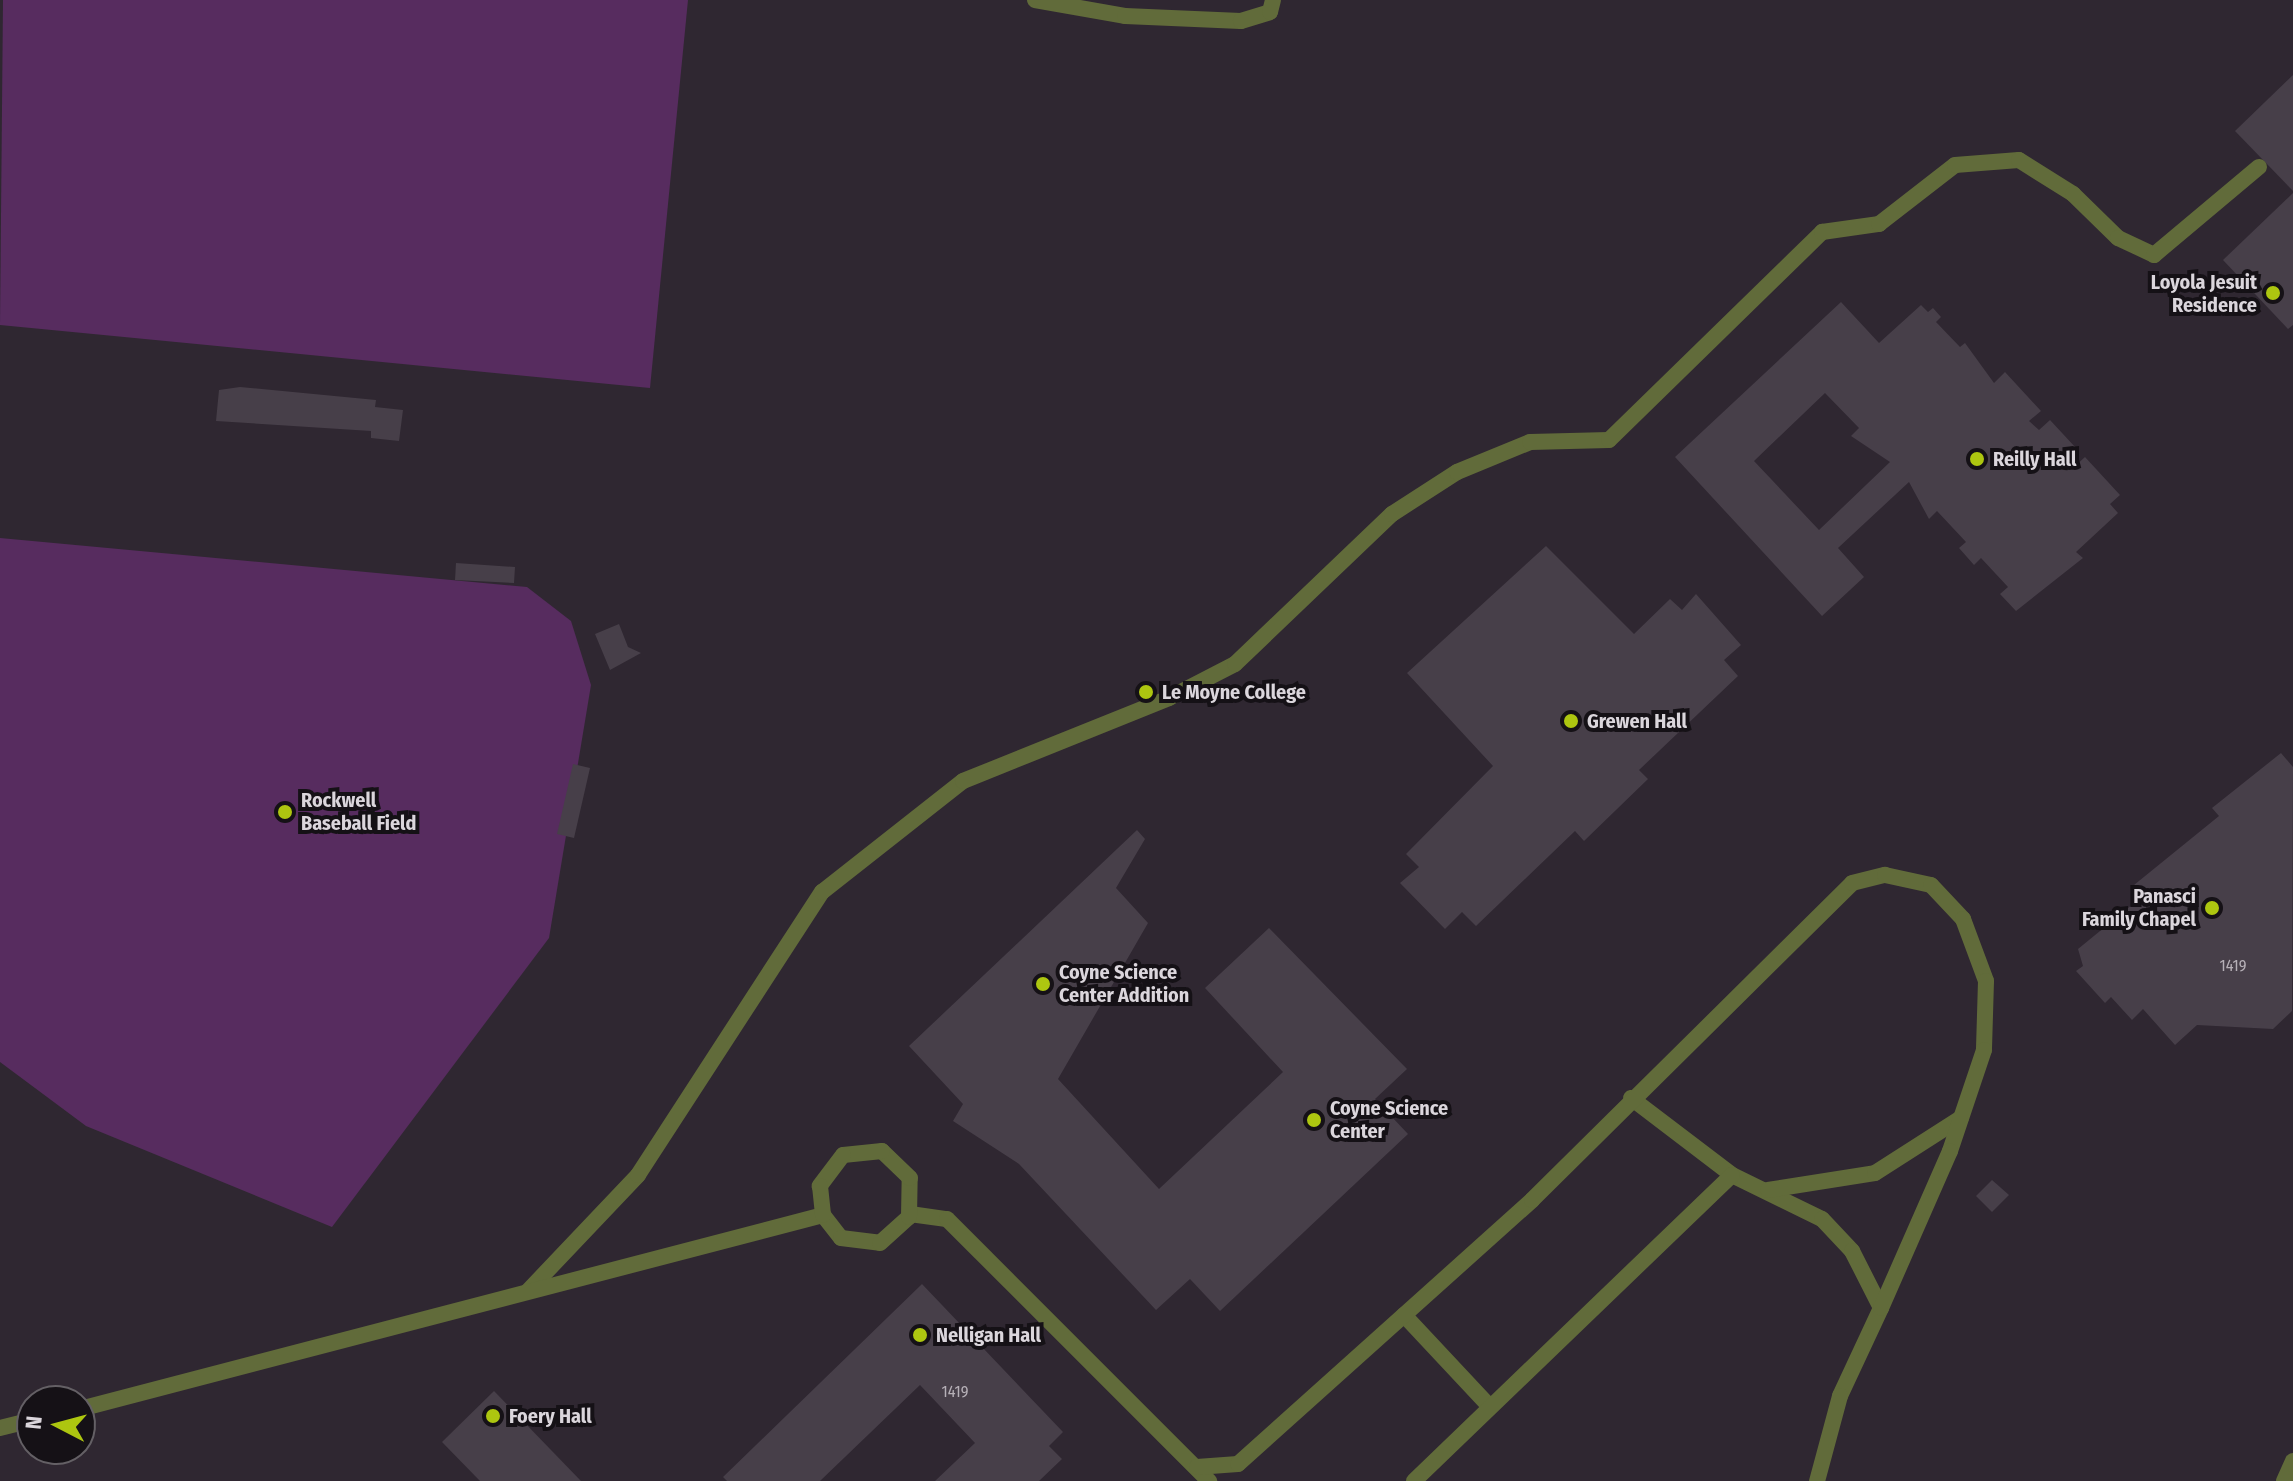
<!DOCTYPE html>
<html>
<head>
<meta charset="utf-8">
<style>
  body { margin:0 }
  #map { position:relative; width:2293px; height:1481px; overflow:hidden; background:#2f2731; font-family:"Fira Sans Condensed",sans-serif }
  div>[style] { position:absolute }
  .green>* { inset:0; background:#572c5f }
  .building>* { inset:0; background:#473f49 }
  .lane>* { height:16px; margin:-8px; padding:0 8px; transform-origin:8px; border-radius:8px; background:#616b3a }
  .street>* { height:16px; margin:-8px; padding:0 8px; transform-origin:8px; border-radius:8px; background:#616b3a }
  .dots>* { width:22px; height:22px; translate:-50% -50%; box-sizing:border-box; border:4px solid #151116; border-radius:50% }
  span { translate:-50% -50%; white-space:nowrap; text-align:center; line-height:1.15; -webkit-text-stroke:8px #151116; paint-order:stroke }
  .number-label { font-size:16px; color:#b6b0b7 }
  .number-label span { -webkit-text-stroke-width:0 }
  .poi-label { font-size:20px; color:#dbd6dc; font-weight:700 }
  .right { translate:-100% -50%; text-align:right }
  .left { translate:0 -50%; text-align:left }
  .north { position:absolute; left:16px; top:1385px; width:80px; height:80px; box-sizing:border-box; background:#151116; border:2px solid #646065; border-radius:50%; rotate:276deg; font-size:22px; font-weight:700; line-height:32px; text-align:center; color:#dbd6dc }
  .north::after { content:''; display:block; margin:auto; width:28px; height:36px; background:#adc610; clip-path:polygon(50% 0,100% 100%,50% 72%,0 100%) }
</style>
</head>
<body>
<div id="map">
  <div class="green">
    <i style="clip-path:polygon(3px 0,688px 0,650px 388px,0 325px)"></i>
    <i style="clip-path:polygon(0 538px,527px 587px,571px 621px,591px 685px,549px 938px,332px 1227px,86px 1126px,0 1062px)"></i>
  </div>
  <div class="building">
    <i style="clip-path:polygon(2293px 75px,2293px 191px,2235px 131px)"></i>
    <i style="clip-path:polygon(2293px 193px,2293px 325px,2288px 329px,2223px 260px)"></i>
    <i style="clip-path:polygon(evenodd,1841px 302px,1879px 343px,1921px 305px,1928px 312px,1933px 308px,1941px 317px,1936px 322px,1960px 347px,1965px 343px,1994px 383px,2005px 372px,2041px 411px,2029px 421px,2039px 430px,2050px 420px,2076px 448px,2065px 458px,2074px 467px,2085px 457px,2120px 495px,2110px 504px,2118px 513px,2076px 552px,2083px 558px,2016px 611px,2000px 594px,2008px 587px,1981px 558px,1974px 565px,1959px 548px,1966px 542px,1937px 511px,1929px 519px,1909px 482px,1838px 548px,1864px 577px,1822px 616px,1675px 457px,1841px 302px,1825px 393px,1859px 428px,1851px 436px,1890px 462px,1819px 530px,1754px 461px,1825px 393px)"></i>
    <i style="clip-path:polygon(240px 387px,376px 400px,375px 407px,403px 410px,399px 441px,371px 438px,371px 431px,216px 421px,219px 390px)"></i>
    <i style="clip-path:polygon(1546px 546px,1634px 634px,1670px 599px,1682px 610px,1696px 594px,1741px 645px,1724px 660px,1738px 676px,1639px 770px,1648px 779px,1584px 841px,1575px 831px,1476px 926px,1462px 912px,1445px 929px,1400px 883px,1419px 867px,1406px 854px,1493px 766px,1407px 673px)"></i>
    <i style="clip-path:polygon(456px 563px,515px 567px,514px 583px,455px 580px)"></i>
    <i style="clip-path:polygon(619px 624px,628px 647px,641px 653px,610px 670px,595px 634px)"></i>
    <i style="clip-path:polygon(2281px 753px,2293px 767px,2292px 1011px,2273px 1029px,2197px 1025px,2175px 1045px,2143px 1009px,2132px 1020px,2111px 997px,2105px 1003px,2076px 971px,2083px 966px,2078px 949px,2144px 895px,2134px 885px,2219px 816px,2212px 808px)"></i>
    <i style="clip-path:polygon(573px 764px,590px 768px,574px 838px,557px 834px)"></i>
    <i style="clip-path:polygon(1137px 830px,1145px 839px,1116px 888px,1148px 923px,1058px 1079px,1159px 1189px,1283px 1072px,1205px 988px,1269px 928px,1407px 1069px,1375px 1099px,1408px 1134px,1220px 1311px,1190px 1279px,1156px 1310px,1019px 1164px,953px 1121px,963px 1104px,909px 1046px)"></i>
    <i style="clip-path:polygon(1992px 1180px,2009px 1195px,1992px 1212px,1976px 1196px)"></i>
    <i style="clip-path:polygon(922px 1284px,1063px 1432px,1049px 1446px,1062px 1459px,1039px 1481px,935px 1481px,975px 1443px,920px 1385px,820px 1481px,727px 1481px,723px 1477px)"></i>
    <i style="clip-path:polygon(494px 1391px,581px 1481px,480px 1481px,442px 1442px)"></i>
  </div>
  <div class="lane">
    <i style="left:1035px;top:0;width:91px;rotate:10.1deg"></i>
    <i style="left:1125px;top:16px;width:116px;rotate:2.5deg"></i>
    <i style="left:1241px;top:21px;width:30px;rotate:-17deg"></i>
    <i style="left:1270px;top:12px;width:12px;rotate:-76deg"></i>
    <i style="left:1631px;top:1098px;width:127px;rotate:37.3deg"></i>
    <i style="left:1732px;top:1175px;width:100px;rotate:26.1deg"></i>
    <i style="left:1822px;top:1219px;width:44px;rotate:46.8deg"></i>
    <i style="left:1852px;top:1251px;width:64px;rotate:63deg"></i>
    <i style="left:1881px;top:1308px;width:97px;rotate:115deg"></i>
    <i style="left:1840px;top:1396px;width:88px;rotate:105.1deg"></i>
    <i style="left:1768px;top:1190px;width:108px;rotate:-9deg"></i>
    <i style="left:1875px;top:1173px;width:102px;rotate:-32.6deg"></i>
    <i style="left:910px;top:1214px;width:37px;rotate:8deg"></i>
    <i style="left:947px;top:1219px;width:371px;rotate:45deg"></i>
    <i style="left:528px;top:1291px;width:160px;rotate:-46.5deg"></i>
    <i style="left:638px;top:1175px;width:338px;rotate:-57deg"></i>
    <i style="left:822px;top:892px;width:179px;rotate:-38.2deg"></i>
    <i style="left:963px;top:781px;width:222px;rotate:-21.9deg"></i>
    <i style="left:1169px;top:698px;width:74px;rotate:-27.3deg"></i>
    <i style="left:1235px;top:664px;width:217px;rotate:-43.7deg"></i>
    <i style="left:1392px;top:514px;width:77px;rotate:-32.9deg"></i>
    <i style="left:1457px;top:472px;width:79px;rotate:-22.3deg"></i>
    <i style="left:1530px;top:442px;width:79px;rotate:-1.5deg"></i>
    <i style="left:1609px;top:440px;width:298px;rotate:-44.3deg"></i>
    <i style="left:1822px;top:232px;width:58px;rotate:-8deg"></i>
    <i style="left:1879px;top:224px;width:96px;rotate:-37.8deg"></i>
    <i style="left:1955px;top:165px;width:64px;rotate:-4.5deg"></i>
    <i style="left:2019px;top:160px;width:64px;rotate:32.2deg"></i>
    <i style="left:2073px;top:194px;width:63px;rotate:44.4deg"></i>
    <i style="left:2118px;top:238px;width:40px;rotate:25deg"></i>
    <i style="left:2154px;top:255px;width:137px;rotate:-40deg"></i>
    <i style="left:1404px;top:1315px;width:126px;rotate:46.9deg"></i>
    <i style="left:80px;top:1409px;width:768px;rotate:-14.63deg"></i>
    <i style="left:823px;top:1215px;width:29px;rotate:52deg"></i>
    <i style="left:841px;top:1238px;width:39px;rotate:7deg"></i>
    <i style="left:880px;top:1243px;width:39px;rotate:-42deg"></i>
    <i style="left:909px;top:1217px;width:39px;rotate:-89deg"></i>
    <i style="left:910px;top:1178px;width:39px;rotate:-136deg"></i>
    <i style="left:882px;top:1151px;width:39px;rotate:174deg"></i>
    <i style="left:843px;top:1155px;width:39px;rotate:127deg"></i>
    <i style="left:820px;top:1186px;width:29px;rotate:84deg"></i>
    <i style="left:0;top:1428px;width:33px;rotate:-14deg"></i>
    <i style="left:1197px;top:1467px;width:41px;rotate:-4.2deg"></i>
    <i style="left:1238px;top:1464px;width:395px;rotate:-41.9deg"></i>
    <i style="left:1532px;top:1200px;width:450px;rotate:-44.7deg"></i>
    <i style="left:1852px;top:883px;width:34px;rotate:-14deg"></i>
    <i style="left:1885px;top:875px;width:47px;rotate:12.3deg"></i>
    <i style="left:1931px;top:885px;width:47px;rotate:46.7deg"></i>
    <i style="left:1963px;top:919px;width:66px;rotate:69.6deg"></i>
    <i style="left:1986px;top:981px;width:69px;rotate:91.7deg"></i>
    <i style="left:1984px;top:1050px;width:107px;rotate:108.6deg"></i>
    <i style="left:1950px;top:1151px;width:171px;rotate:113.7deg"></i>
    <i style="left:1414px;top:1481px;width:441px;rotate:-43.9deg"></i>
  </div>
  <div class="street">
    <i style="left:2284px;top:1481px;width:22px;rotate:-66deg"></i>
  </div>
  <div class="dots">
    <i style="left:2273px;top:293px;background:#adc610"></i>
    <i style="left:1977px;top:459px;background:#adc610"></i>
    <i style="left:1146px;top:692px;background:#adc610"></i>
    <i style="left:1571px;top:721px;background:#adc610"></i>
    <i style="left:285px;top:812px;background:#adc610"></i>
    <i style="left:2212px;top:908px;background:#adc610"></i>
    <i style="left:1043px;top:984px;background:#adc610"></i>
    <i style="left:1314px;top:1120px;background:#adc610"></i>
    <i style="left:920px;top:1335px;background:#adc610"></i>
    <i style="left:493px;top:1416px;background:#adc610"></i>
  </div>
  <div class="number-label">
    <span style="left:2233px;top:966px">1419</span>
    <span style="left:955px;top:1392px">1419</span>
  </div>
  <div class="poi-label">
    <span class="right" style="left:2257px;top:294px">Loyola Jesuit<br>Residence</span>
    <span class="left" style="left:1993px;top:459px">Reilly Hall</span>
    <span class="left" style="left:1162px;top:692px">Le Moyne College</span>
    <span class="left" style="left:1587px;top:721px">Grewen Hall</span>
    <span class="left" style="left:301px;top:812px">Rockwell<br>Baseball Field</span>
    <span class="right" style="left:2196px;top:908px">Panasci<br>Family Chapel</span>
    <span class="left" style="left:1059px;top:984px">Coyne Science<br>Center Addition</span>
    <span class="left" style="left:1330px;top:1120px">Coyne Science<br>Center</span>
    <span class="left" style="left:936px;top:1335px">Nelligan Hall</span>
    <span class="left" style="left:509px;top:1416px">Foery Hall</span>
  </div>
  <div class="north">N</div>
</div>
</body>
</html>
